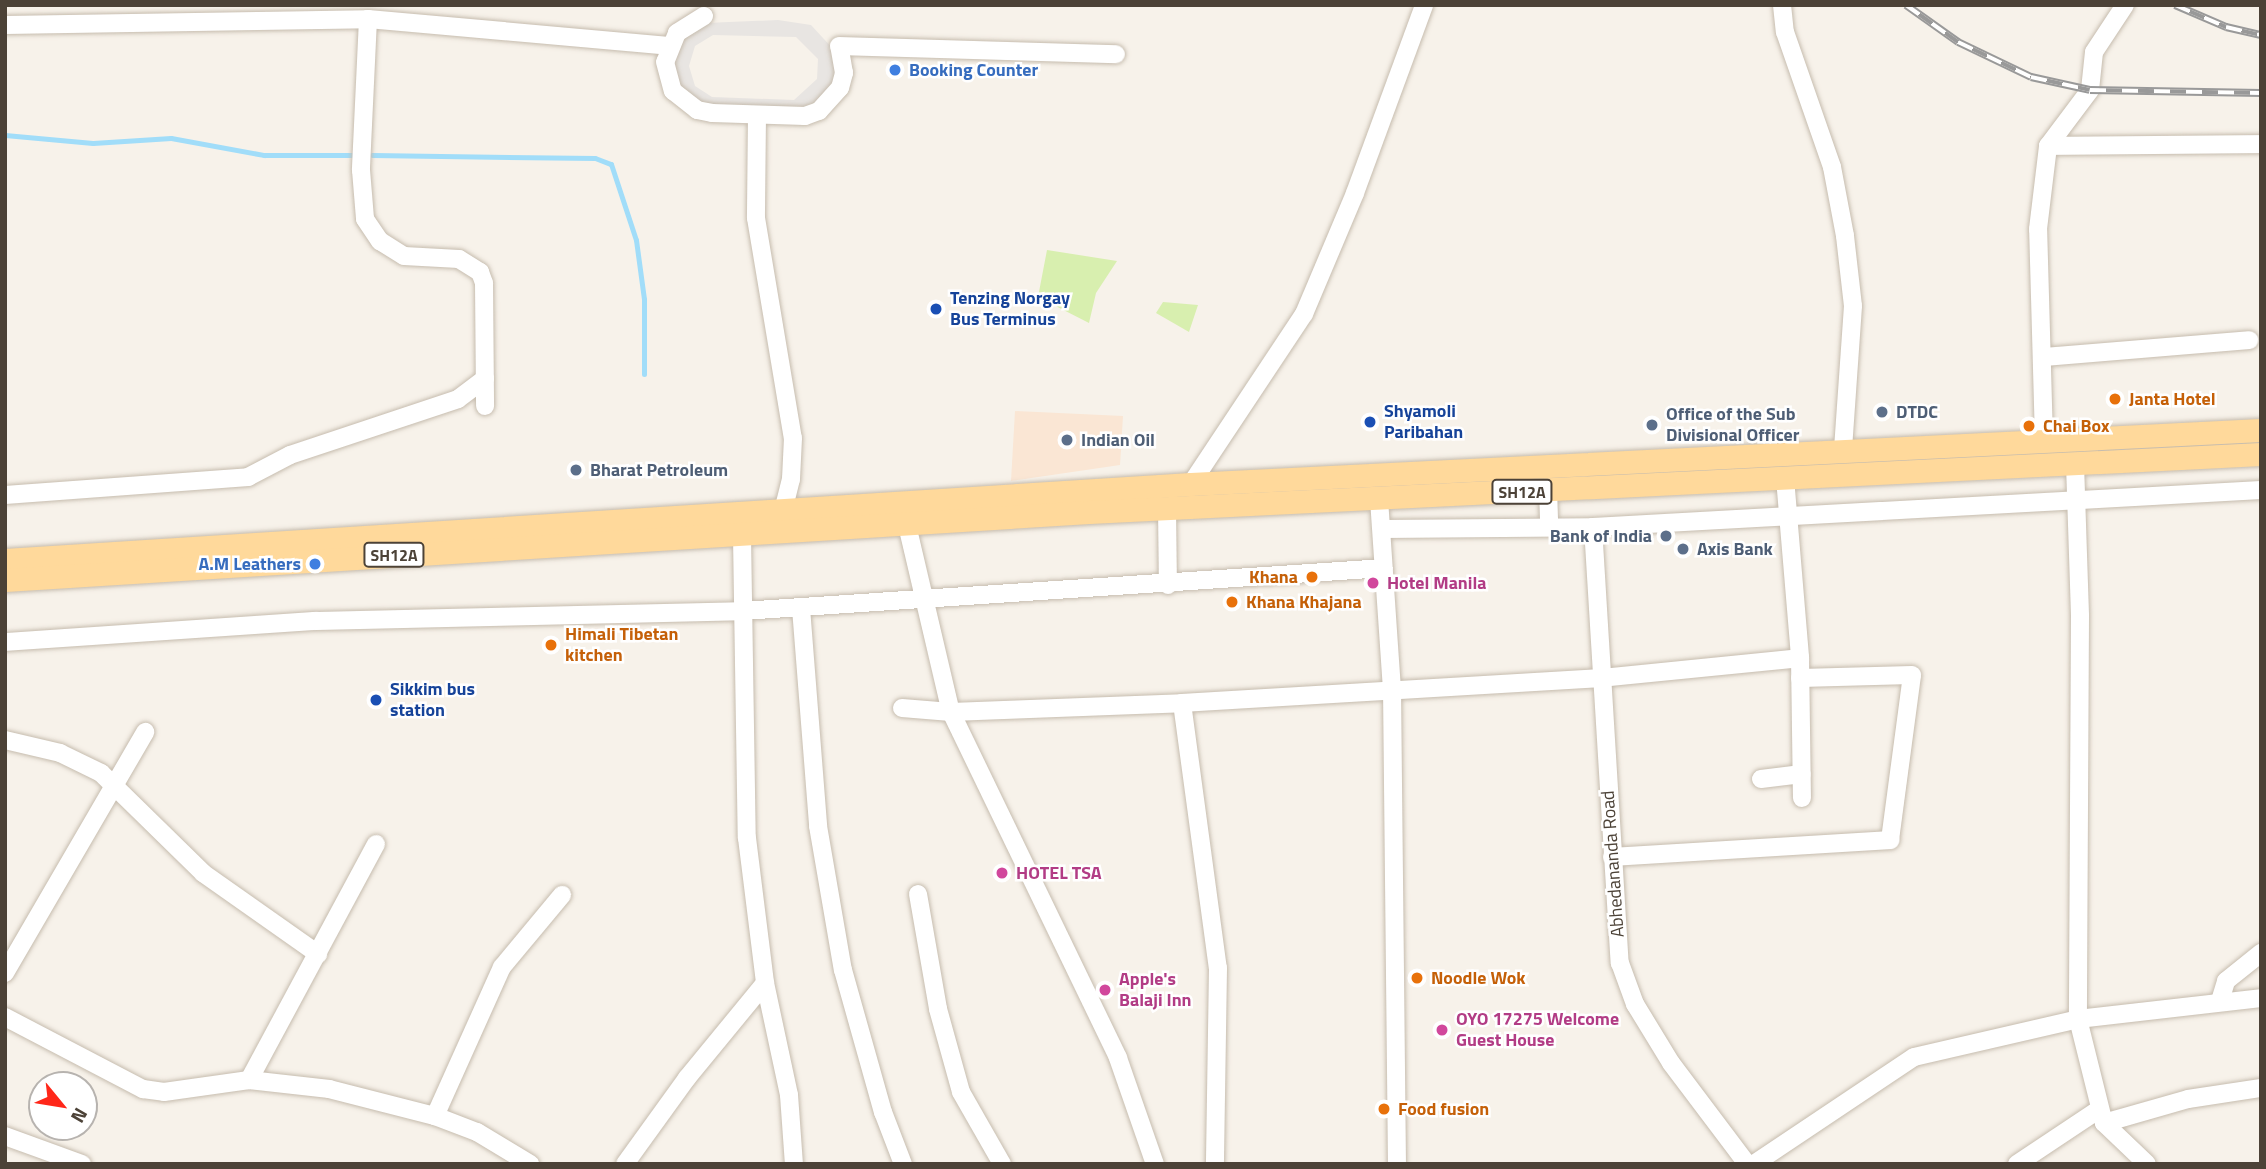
<!DOCTYPE html>
<html>
<head>
<meta charset="utf-8">
<style>
  body { margin:0 }
  #map { position:relative; width:2266px; height:1169px; overflow:hidden; background:#f7f2ea; font-family:"Titillium Web",sans-serif }
  div>[style] { position:absolute }
  .commercial>* { inset:0; background:#fae6d4 }
  .green>* { inset:0; background:#d8efaf }
  .parking>* { inset:0; background:#e8e5e2 }
  .stream>* { height:5px; margin:-2.5px; padding:0 2.5px; transform-origin:2.5px; border-radius:2.5px; background:#a1ddf9 }
  .roads { filter:drop-shadow(0 0 2px #c6bcae) drop-shadow(0 0 2px #c6bcae) }
  .minor>* { height:18px; margin:-9px; padding:0 9px; transform-origin:9px; border-radius:9px; background:#fff }
  .major>* { height:23px; margin:-11.5px; padding:0 11.5px; transform-origin:11.5px; border-radius:11.5px; background:#ffd99b }
  .rail>* { height:8px; margin-top:-4px; transform-origin:0; background:repeating-linear-gradient(90deg,#fff 0 16px,#999 0 32px); box-sizing:border-box; border-block:2px solid #999 }
  .dots>* { width:19px; height:19px; translate:-50% -50%; box-sizing:border-box; border:4px solid #fff; border-radius:50% }
  span { translate:-50% -50%; white-space:nowrap; text-align:center; line-height:1.15; -webkit-text-stroke:5px #fff; paint-order:stroke }
  .shield-label span { padding:2px 5px; background:#fff; border:2px solid; border-radius:5px; -webkit-text-stroke-width:0 }
  .shield-label { font-size:16px; color:#4c4237; font-weight:700 }
  .shop-label { font-size:18px; color:#366cbe; font-weight:700 }
  .left { translate:0 -50%; text-align:left }
  .right { translate:-100% -50%; text-align:right }
  .transit-label { font-size:18px; color:#164399; font-weight:700 }
  .food-label { font-size:18px; color:#c56008; font-weight:700 }
  .service-label { font-size:18px; color:#4e5e75; font-weight:700 }
  .hotel-label { font-size:18px; color:#b23c85; font-weight:700 }
  .street-label { font-size:18px; color:#4c4237 }
  .frame { position:absolute; inset:0; border:7px solid #4c4237; pointer-events:none }
  .north { position:absolute; left:28px; top:1071px; width:70px; height:70px; box-sizing:border-box; background:#fff; border:2px solid #b7b3af; border-radius:50%; rotate:120deg; font-size:19px; font-weight:700; line-height:28px; text-align:center; color:#4c4237 }
  .north::after { content:''; display:block; margin:auto; width:24px; height:32px; background:#ff2719; clip-path:polygon(50% 0,100% 100%,50% 72%,0 100%) }
</style>
</head>
<body>
<div id="map">
  <div class="commercial">
    <i style="clip-path:polygon(1015px 411px,1123px 416px,1120px 465px,1011px 481px)"></i>
  </div>
  <div class="green">
    <i style="clip-path:polygon(1047px 250px,1117px 261px,1096px 293px,1089px 323px,1038px 297px)"></i>
    <i style="clip-path:polygon(1163px 302px,1198px 305px,1189px 332px,1156px 313px)"></i>
  </div>
  <div class="parking">
    <i style="clip-path:polygon(evenodd,778px 20px,811px 25px,835px 51px,836px 82px,815px 108px,709px 110px,681px 93px,673px 67px,681px 40px,706px 23px,778px 20px,713px 35px,796px 37px,818px 59px,817px 79px,794px 100px,712px 97px,695px 86px,689px 66px,695px 46px,713px 35px)"></i>
  </div>
  <div class="stream">
    <i style="left:5px;top:135px;width:88px;rotate:5.2deg"></i>
    <i style="left:93px;top:143px;width:78px;rotate:-3.7deg"></i>
    <i style="left:171px;top:138px;width:95px;rotate:10.4deg"></i>
    <i style="left:264px;top:155px;width:95px"></i>
    <i style="left:372px;top:155px;width:223px;rotate:0.8deg"></i>
    <i style="left:595px;top:158px;width:17px;rotate:21deg"></i>
    <i style="left:611px;top:164px;width:80px;rotate:71.8deg"></i>
    <i style="left:636px;top:240px;width:60px;rotate:82.3deg"></i>
    <i style="left:644px;top:299px;width:75px;rotate:90deg"></i>
  </div>
  <div class="roads">
    <div class="minor">
      <i style="left:1782px;top:5px;width:27px;rotate:84deg"></i>
      <i style="left:1785px;top:32px;width:143px;rotate:70.8deg"></i>
      <i style="left:1832px;top:167px;width:70px;rotate:79.3deg"></i>
      <i style="left:1845px;top:236px;width:70px;rotate:83.5deg"></i>
      <i style="left:1853px;top:306px;width:143px;rotate:94deg"></i>
      <i style="left:704px;top:16px;width:32px;rotate:148deg"></i>
      <i style="left:677px;top:33px;width:31px;rotate:112deg"></i>
      <i style="left:665px;top:62px;width:30px;rotate:75deg"></i>
      <i style="left:673px;top:91px;width:31px;rotate:38deg"></i>
      <i style="left:697px;top:110px;width:15px;rotate:11deg"></i>
      <i style="left:712px;top:113px;width:93px;rotate:1.8deg"></i>
      <i style="left:805px;top:116px;width:15px;rotate:-20deg"></i>
      <i style="left:819px;top:111px;width:31px;rotate:-48deg"></i>
      <i style="left:840px;top:88px;width:16px;rotate:-75deg"></i>
      <i style="left:844px;top:73px;width:27px;rotate:-100deg"></i>
      <i style="left:839px;top:46px;width:277px;rotate:1.7deg"></i>
      <i style="left:368px;top:19px;width:151px;rotate:92.7deg"></i>
      <i style="left:361px;top:170px;width:49px;rotate:85.3deg"></i>
      <i style="left:365px;top:219px;width:27px;rotate:56deg"></i>
      <i style="left:380px;top:241px;width:28px;rotate:32deg"></i>
      <i style="left:404px;top:256px;width:55px;rotate:3.1deg"></i>
      <i style="left:459px;top:259px;width:25px;rotate:32deg"></i>
      <i style="left:480px;top:272px;width:12px;rotate:70deg"></i>
      <i style="left:484px;top:283px;width:123px;rotate:89.5deg"></i>
      <i style="left:5px;top:25px;width:363px;rotate:-0.9deg"></i>
      <i style="left:368px;top:19px;width:302px;rotate:5.1deg"></i>
      <i style="left:757px;top:115px;width:103px;rotate:90.6deg"></i>
      <i style="left:756px;top:218px;width:223px;rotate:80.5deg"></i>
      <i style="left:793px;top:438px;width:41px;rotate:92.8deg"></i>
      <i style="left:791px;top:479px;width:33px;rotate:104deg"></i>
      <i style="left:2048px;top:146px;width:213px;rotate:-0.5deg"></i>
      <i style="left:2044px;top:357px;width:206px;rotate:-4.7deg"></i>
      <i style="left:2044px;top:440px;width:211px;rotate:-91.6deg"></i>
      <i style="left:2038px;top:229px;width:84px;rotate:-83.1deg"></i>
      <i style="left:2048px;top:146px;width:70px;rotate:-53.1deg"></i>
      <i style="left:2090px;top:90px;width:38px;rotate:-84deg"></i>
      <i style="left:2094px;top:52px;width:56px;rotate:-56.6deg"></i>
      <i style="left:2075px;top:464px;width:152px;rotate:88.1deg"></i>
      <i style="left:2080px;top:616px;width:403px;rotate:90.3deg"></i>
      <i style="left:2078px;top:1019px;width:107px;rotate:76deg"></i>
      <i style="left:2104px;top:1123px;width:59px;rotate:43.6deg"></i>
      <i style="left:1785px;top:478px;width:181px;rotate:85.2deg"></i>
      <i style="left:1800px;top:658px;width:140px;rotate:89.2deg"></i>
      <i style="left:1191px;top:484px;width:204px;rotate:-56.4deg"></i>
      <i style="left:1304px;top:314px;width:131px;rotate:-67.1deg"></i>
      <i style="left:1355px;top:193px;width:200px;rotate:-69.8deg"></i>
      <i style="left:1548px;top:490px;width:37px;rotate:88deg"></i>
      <i style="left:5px;top:495px;width:244px;rotate:-4.2deg"></i>
      <i style="left:248px;top:477px;width:47px;rotate:-27.6deg"></i>
      <i style="left:290px;top:455px;width:177px;rotate:-18.4deg"></i>
      <i style="left:458px;top:399px;width:34px;rotate:-37deg"></i>
      <i style="left:1379px;top:499px;width:189px;rotate:86.1deg"></i>
      <i style="left:1392px;top:688px;width:476px;rotate:89.4deg"></i>
      <i style="left:1167px;top:508px;width:77px;rotate:89.3deg"></i>
      <i style="left:907px;top:525px;width:192px;rotate:76.8deg"></i>
      <i style="left:951px;top:712px;width:384px;rotate:64.2deg"></i>
      <i style="left:1118px;top:1058px;width:112px;rotate:70.8deg"></i>
      <i style="left:1593px;top:527px;width:437px;rotate:86.5deg"></i>
      <i style="left:1620px;top:963px;width:44px;rotate:69.9deg"></i>
      <i style="left:1635px;top:1004px;width:69px;rotate:58.6deg"></i>
      <i style="left:1671px;top:1063px;width:126px;rotate:53deg"></i>
      <i style="left:1382px;top:529px;width:211px;rotate:-0.5deg"></i>
      <i style="left:1593px;top:527px;width:669px;rotate:-3.17deg"></i>
      <i style="left:742px;top:536px;width:302px;rotate:89.1deg"></i>
      <i style="left:747px;top:838px;width:146px;rotate:82.9deg"></i>
      <i style="left:765px;top:983px;width:115px;rotate:77.9deg"></i>
      <i style="left:789px;top:1095px;width:69px;rotate:85.9deg"></i>
      <i style="left:801px;top:608px;width:219px;rotate:85.5deg"></i>
      <i style="left:818px;top:826px;width:146px;rotate:80.2deg"></i>
      <i style="left:843px;top:970px;width:148px;rotate:74.3deg"></i>
      <i style="left:883px;top:1112px;width:56px;rotate:69deg"></i>
      <i style="left:5px;top:642px;width:311px;rotate:-3.9deg"></i>
      <i style="left:315px;top:621px;width:427px;rotate:-1.3deg"></i>
      <i style="left:742px;top:611px;width:643px;rotate:-3.83deg"></i>
      <i style="left:1182px;top:703px;width:267px;rotate:82.3deg"></i>
      <i style="left:1218px;top:968px;width:196px;rotate:90.9deg"></i>
      <i style="left:902px;top:708px;width:49px;rotate:4.7deg"></i>
      <i style="left:951px;top:712px;width:231px;rotate:-2.2deg"></i>
      <i style="left:1182px;top:703px;width:420px;rotate:-3.4deg"></i>
      <i style="left:1601px;top:678px;width:200px;rotate:-5.7deg"></i>
      <i style="left:5px;top:740px;width:57px;rotate:13.3deg"></i>
      <i style="left:60px;top:753px;width:46px;rotate:26deg"></i>
      <i style="left:101px;top:773px;width:143px;rotate:44.4deg"></i>
      <i style="left:203px;top:873px;width:141px;rotate:35.2deg"></i>
      <i style="left:1761px;top:779px;width:41px;rotate:-7deg"></i>
      <i style="left:1612px;top:857px;width:279px;rotate:-3.5deg"></i>
      <i style="left:1890px;top:840px;width:166px;rotate:-82.4deg"></i>
      <i style="left:1912px;top:675px;width:112px;rotate:178.5deg"></i>
      <i style="left:918px;top:894px;width:117px;rotate:80.1deg"></i>
      <i style="left:938px;top:1009px;width:86px;rotate:74.5deg"></i>
      <i style="left:961px;top:1092px;width:83px;rotate:60.3deg"></i>
      <i style="left:5px;top:973px;width:279px;rotate:-59.8deg"></i>
      <i style="left:2220px;top:1001px;width:21px;rotate:-73deg"></i>
      <i style="left:2226px;top:981px;width:45px;rotate:-38.7deg"></i>
      <i style="left:5px;top:1017px;width:156px;rotate:27.6deg"></i>
      <i style="left:143px;top:1089px;width:21px;rotate:8deg"></i>
      <i style="left:164px;top:1092px;width:86px;rotate:-8deg"></i>
      <i style="left:249px;top:1080px;width:81px;rotate:6.4deg"></i>
      <i style="left:329px;top:1089px;width:109px;rotate:14.3deg"></i>
      <i style="left:435px;top:1116px;width:45px;rotate:20.9deg"></i>
      <i style="left:477px;top:1132px;width:62px;rotate:31.1deg"></i>
      <i style="left:249px;top:1080px;width:268px;rotate:-61.7deg"></i>
      <i style="left:435px;top:1116px;width:163px;rotate:-65.8deg"></i>
      <i style="left:502px;top:967px;width:94px;rotate:-50.2deg"></i>
      <i style="left:2104px;top:1123px;width:87px;rotate:-15.9deg"></i>
      <i style="left:2188px;top:1099px;width:74px;rotate:-8.6deg"></i>
      <i style="left:5px;top:1136px;width:82px;rotate:20deg"></i>
      <i style="left:625px;top:1164px;width:106px;rotate:-54.2deg"></i>
      <i style="left:687px;top:1078px;width:123px;rotate:-50.6deg"></i>
      <i style="left:1754px;top:1164px;width:192px;rotate:-33.8deg"></i>
      <i style="left:1914px;top:1057px;width:168px;rotate:-13deg"></i>
      <i style="left:2078px;top:1019px;width:184px;rotate:-6.5deg"></i>
      <i style="left:2017px;top:1164px;width:97px;rotate:-33.7deg"></i>
    </div>
    <div class="major">
      <i style="left:5px;top:560px;width:1188px;rotate:-3.67deg"></i>
      <i style="left:1191px;top:484px;width:1071px;rotate:-2.89deg"></i>
      <i style="left:5px;top:580px;width:1086px;rotate:-3.59deg"></i>
      <i style="left:1089px;top:512px;width:1173px;rotate:-2.83deg"></i>
    </div>
  </div>
  <div class="rail">
    <i style="left:1906px;top:5px;width:64px;rotate:35.4deg"></i>
    <i style="left:1958px;top:42px;width:81px;rotate:25.6deg"></i>
    <i style="left:2031px;top:77px;width:60px;rotate:12.4deg"></i>
    <i style="left:2090px;top:90px;width:171px;rotate:1deg"></i>
    <i style="left:2175px;top:5px;width:56px;rotate:23.3deg"></i>
    <i style="left:2226px;top:27px;width:36px;rotate:13deg"></i>
  </div>
  <div class="dots">
    <i style="left:895px;top:70px;background:#3f7fe0"></i>
    <i style="left:936px;top:309px;background:#1a4fb4"></i>
    <i style="left:2115px;top:399px;background:#e8710a"></i>
    <i style="left:1882px;top:412px;background:#5c6f8a"></i>
    <i style="left:1370px;top:422px;background:#1a4fb4"></i>
    <i style="left:1652px;top:425px;background:#5c6f8a"></i>
    <i style="left:2029px;top:426px;background:#e8710a"></i>
    <i style="left:1067px;top:440px;background:#5c6f8a"></i>
    <i style="left:576px;top:470px;background:#5c6f8a"></i>
    <i style="left:1666px;top:536px;background:#5c6f8a"></i>
    <i style="left:1683px;top:549px;background:#5c6f8a"></i>
    <i style="left:315px;top:564px;background:#3f7fe0"></i>
    <i style="left:1312px;top:577px;background:#e8710a"></i>
    <i style="left:1373px;top:583px;background:#d1479c"></i>
    <i style="left:1232px;top:602px;background:#e8710a"></i>
    <i style="left:551px;top:645px;background:#e8710a"></i>
    <i style="left:376px;top:700px;background:#1a4fb4"></i>
    <i style="left:1002px;top:873px;background:#d1479c"></i>
    <i style="left:1417px;top:978px;background:#e8710a"></i>
    <i style="left:1105px;top:990px;background:#d1479c"></i>
    <i style="left:1442px;top:1030px;background:#d1479c"></i>
    <i style="left:1384px;top:1109px;background:#e8710a"></i>
  </div>
  <div class="shield-label">
    <span style="left:1522px;top:492px">SH12A</span>
    <span style="left:394px;top:555px">SH12A</span>
  </div>
  <div class="shop-label">
    <span class="left" style="left:909px;top:70px">Booking Counter</span>
    <span class="right" style="left:301px;top:564px">A.M Leathers</span>
  </div>
  <div class="transit-label">
    <span class="left" style="left:950px;top:309px">Tenzing Norgay<br>Bus Terminus</span>
    <span class="left" style="left:1384px;top:422px">Shyamoli<br>Paribahan</span>
    <span class="left" style="left:390px;top:700px">Sikkim bus<br>station</span>
  </div>
  <div class="food-label">
    <span class="left" style="left:2129px;top:399px">Janta Hotel</span>
    <span class="left" style="left:2043px;top:426px">Chai Box</span>
    <span class="right" style="left:1298px;top:577px">Khana</span>
    <span class="left" style="left:1246px;top:602px">Khana Khajana</span>
    <span class="left" style="left:565px;top:645px">Himali Tibetan<br>kitchen</span>
    <span class="left" style="left:1431px;top:978px">Noodle Wok</span>
    <span class="left" style="left:1398px;top:1109px">Food fusion</span>
  </div>
  <div class="service-label">
    <span class="left" style="left:1896px;top:412px">DTDC</span>
    <span class="left" style="left:1666px;top:425px">Office of the Sub<br>Divisional Officer</span>
    <span class="left" style="left:1081px;top:440px">Indian Oil</span>
    <span class="left" style="left:590px;top:470px">Bharat Petroleum</span>
    <span class="right" style="left:1652px;top:536px">Bank of India</span>
    <span class="left" style="left:1697px;top:549px">Axis Bank</span>
  </div>
  <div class="hotel-label">
    <span class="left" style="left:1387px;top:583px">Hotel Manila</span>
    <span class="left" style="left:1016px;top:873px">HOTEL TSA</span>
    <span class="left" style="left:1119px;top:990px">Apple's<br>Balaji Inn</span>
    <span class="left" style="left:1456px;top:1030px">OYO 17275 Welcome<br>Guest House</span>
  </div>
  <div class="street-label">
    <span style="left:1613px;top:864px;rotate:-94deg">Abhedananda Road</span>
  </div>
  <div class="frame"></div>
  <div class="north">N</div>
</div>
</body>
</html>
